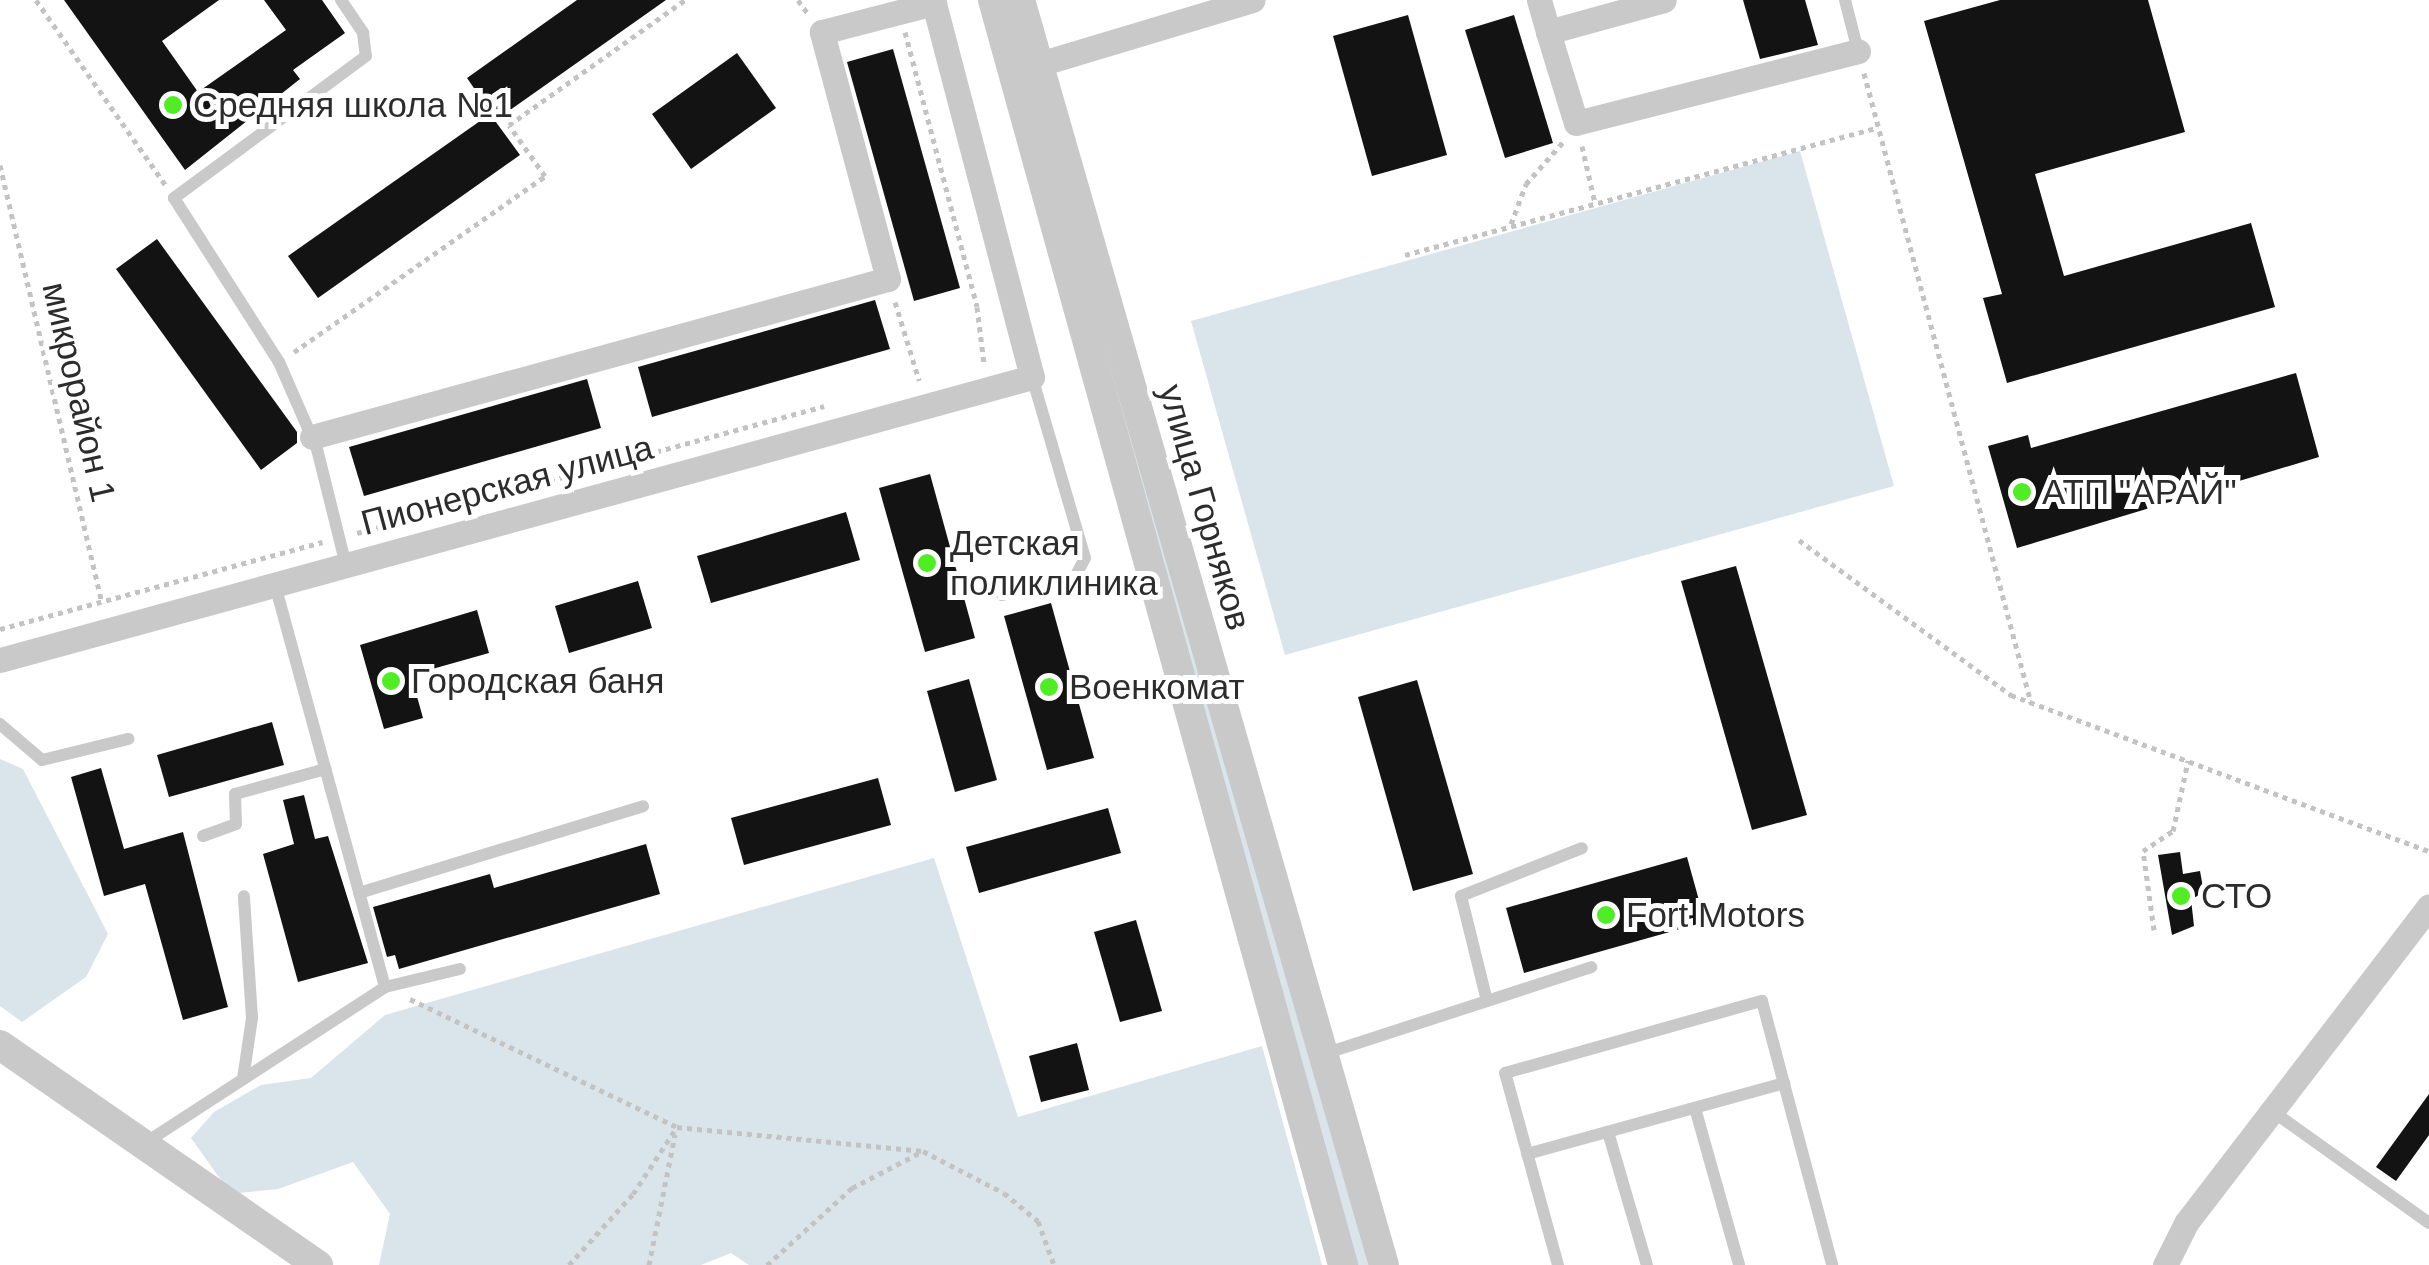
<!DOCTYPE html>
<html>
<head>
<meta charset="utf-8">
<style>
  body { margin:0 }
  #map { position:relative; width:2429px; height:1265px; overflow:hidden; background:#fff; font-family:Helvetica,sans-serif }
  div>[style] { position:absolute }
  .green>* { inset:0; background:#d9e5eb }
  .building>* { inset:0; background:#131313 }
  .path>* { height:5px; margin-top:-2.5px; transform-origin:0; background:repeating-linear-gradient(90deg,#c3c3c3 0 5px,transparent 0 10px) }
  .service>* { height:12px; margin:-6px; padding:0 6px; transform-origin:6px; border-radius:6px; background:#c9c9c9 }
  .minor>* { height:25px; margin:-12.5px; padding:0 12.5px; transform-origin:12.5px; border-radius:12.5px; background:#c9c9c9 }
  .tertiary>* { height:30px; margin:-15px; padding:0 15px; transform-origin:15px; border-radius:15px; background:#c9c9c9 }
  .dots>* { width:28px; height:28px; translate:-50% -50%; box-sizing:border-box; border:5px solid #fff; border-radius:50% }
  span { translate:-50% -50%; white-space:nowrap; text-align:center; line-height:1.15; -webkit-text-stroke:10px #fff; paint-order:stroke }
  .poi-label { font-size:35px; color:#2c2c2c }
  .left { translate:0 -50%; text-align:left }
  .street-label { font-size:35px; color:#2c2c2c }
</style>
</head>
<body>
<div id="map">
  <div class="green">
    <i style="clip-path:polygon(1008px 0,1372px 1265px,1356px 1265px)"></i>
    <i style="clip-path:polygon(1800px 151px,1894px 486px,1285px 655px,1191px 321px)"></i>
    <i style="clip-path:polygon(0 759px,23px 769px,108px 934px,86px 977px,22px 1022px,0 1006px)"></i>
    <i style="clip-path:polygon(934px 858px,1018px 1117px,1262px 1046px,1322px 1265px,749px 1265px,731px 1253px,701px 1265px,379px 1265px,390px 1214px,353px 1162px,278px 1189px,231px 1194px,191px 1138px,214px 1112px,261px 1085px,311px 1078px,385px 1015px)"></i>
  </div>
  <div class="building">
    <i style="clip-path:polygon(64px 0,219px 0,162px 41px,198px 92px,286px 30px,264px 0,322px 0,345px 33px,293px 70px,300px 79px,185px 170px)"></i>
    <i style="clip-path:polygon(577px 0,666px 0,496px 120px,467px 78px)"></i>
    <i style="clip-path:polygon(1743px 0,1805px 0,1818px 45px,1760px 59px)"></i>
    <i style="clip-path:polygon(2000px 0,2148px 0,2185px 132px,2035px 174px,2064px 276px,2251px 223px,2275px 307px,2007px 383px,1983px 298px,2002px 294px,1924px 21px)"></i>
    <i style="clip-path:polygon(1408px 15px,1447px 155px,1372px 176px,1333px 36px)"></i>
    <i style="clip-path:polygon(1514px 15px,1553px 143px,1505px 158px,1465px 30px)"></i>
    <i style="clip-path:polygon(893px 49px,960px 288px,914px 301px,847px 62px)"></i>
    <i style="clip-path:polygon(737px 53px,776px 108px,691px 169px,652px 114px)"></i>
    <i style="clip-path:polygon(490px 114px,520px 155px,318px 298px,288px 256px)"></i>
    <i style="clip-path:polygon(157px 239px,297px 432px,297px 443px,261px 470px,116px 269px)"></i>
    <i style="clip-path:polygon(875px 300px,890px 349px,652px 417px,638px 367px)"></i>
    <i style="clip-path:polygon(2296px 373px,2319px 457px,2017px 548px,1988px 446px,2028px 435px,2031px 448px)"></i>
    <i style="clip-path:polygon(587px 379px,601px 428px,364px 496px,349px 447px)"></i>
    <i style="clip-path:polygon(930px 474px,975px 638px,925px 652px,879px 488px)"></i>
    <i style="clip-path:polygon(846px 512px,860px 560px,711px 603px,697px 556px)"></i>
    <i style="clip-path:polygon(1736px 566px,1807px 815px,1752px 830px,1681px 581px)"></i>
    <i style="clip-path:polygon(638px 581px,652px 628px,569px 653px,555px 606px)"></i>
    <i style="clip-path:polygon(1051px 603px,1094px 758px,1047px 770px,1004px 616px)"></i>
    <i style="clip-path:polygon(477px 610px,489px 653px,411px 675px,423px 718px,384px 729px,360px 645px)"></i>
    <i style="clip-path:polygon(969px 679px,997px 780px,955px 792px,927px 691px)"></i>
    <i style="clip-path:polygon(1417px 680px,1473px 874px,1413px 891px,1358px 697px)"></i>
    <i style="clip-path:polygon(272px 722px,284px 765px,169px 797px,157px 755px)"></i>
    <i style="clip-path:polygon(101px 768px,124px 849px,183px 832px,228px 1007px,183px 1020px,145px 884px,104px 896px,71px 777px)"></i>
    <i style="clip-path:polygon(878px 778px,891px 825px,744px 865px,731px 818px)"></i>
    <i style="clip-path:polygon(304px 795px,315px 839px,328px 836px,368px 963px,298px 982px,263px 854px,294px 844px,283px 800px)"></i>
    <i style="clip-path:polygon(1108px 808px,1121px 853px,979px 893px,966px 847px)"></i>
    <i style="clip-path:polygon(646px 844px,660px 894px,399px 969px,395px 955px,387px 957px,373px 907px,490px 874px,494px 888px)"></i>
    <i style="clip-path:polygon(2180px 852px,2183px 874px,2200px 871px,2204px 893px,2191px 899px,2194px 926px,2172px 935px,2158px 855px)"></i>
    <i style="clip-path:polygon(1687px 857px,1705px 922px,1524px 973px,1506px 908px)"></i>
    <i style="clip-path:polygon(1136px 920px,1162px 1011px,1120px 1022px,1094px 932px)"></i>
    <i style="clip-path:polygon(1077px 1043px,1089px 1090px,1041px 1102px,1029px 1056px)"></i>
    <i style="clip-path:polygon(2429px 1094px,2429px 1135px,2396px 1181px,2376px 1167px)"></i>
  </div>
  <div class="path">
    <i style="left:36px;top:0;width:227px;rotate:55deg"></i>
    <i style="left:798px;top:0;width:17px;rotate:54deg"></i>
    <i style="left:905px;top:32px;width:284px;rotate:75.3deg"></i>
    <i style="left:977px;top:307px;width:56px;rotate:82.9deg"></i>
    <i style="left:1864px;top:73px;width:652px;rotate:75.15deg"></i>
    <i style="left:1582px;top:146px;width:58px;rotate:77.2deg"></i>
    <i style="left:0;top:165px;width:450px;rotate:76.9deg"></i>
    <i style="left:1511px;top:224px;width:43px;rotate:-69.4deg"></i>
    <i style="left:1526px;top:184px;width:56px;rotate:-48.6deg"></i>
    <i style="left:1405px;top:255px;width:490px;rotate:-15.1deg"></i>
    <i style="left:895px;top:302px;width:82px;rotate:72.9deg"></i>
    <i style="left:294px;top:352px;width:307px;rotate:-35deg"></i>
    <i style="left:545px;top:176px;width:62px;rotate:-125.2deg"></i>
    <i style="left:509px;top:125px;width:216px;rotate:-35.4deg"></i>
    <i style="left:357px;top:533px;width:484px;rotate:-15.2deg"></i>
    <i style="left:1799px;top:540px;width:263px;rotate:36.2deg"></i>
    <i style="left:2011px;top:695px;width:446px;rotate:20.5deg"></i>
    <i style="left:0;top:629px;width:334px;rotate:-15.1deg"></i>
    <i style="left:2154px;top:930px;width:80px;rotate:-97.9deg"></i>
    <i style="left:2143px;top:851px;width:36px;rotate:-34deg"></i>
    <i style="left:2173px;top:831px;width:72px;rotate:-77.9deg"></i>
    <i style="left:410px;top:999px;width:296px;rotate:25.6deg"></i>
    <i style="left:677px;top:1127px;width:247px;rotate:5.6deg"></i>
    <i style="left:569px;top:1265px;width:96px;rotate:-48deg"></i>
    <i style="left:633px;top:1194px;width:80px;rotate:-56.7deg"></i>
    <i style="left:649px;top:1265px;width:133px;rotate:-78.7deg"></i>
    <i style="left:767px;top:1265px;width:115px;rotate:-42.2deg"></i>
    <i style="left:852px;top:1188px;width:80px;rotate:-27.5deg"></i>
    <i style="left:923px;top:1151px;width:91px;rotate:27.4deg"></i>
    <i style="left:1004px;top:1193px;width:44px;rotate:39.5deg"></i>
    <i style="left:1038px;top:1221px;width:47px;rotate:70deg"></i>
  </div>
  <div class="service">
    <i style="left:341px;top:0;width:40px;rotate:56deg"></i>
    <i style="left:363px;top:33px;width:23px;rotate:83deg"></i>
    <i style="left:366px;top:56px;width:239px;rotate:143.5deg"></i>
    <i style="left:174px;top:198px;width:195px;rotate:57.4deg"></i>
    <i style="left:279px;top:362px;width:95px;rotate:66.4deg"></i>
    <i style="left:317px;top:449px;width:120px;rotate:76deg"></i>
    <i style="left:1845px;top:0;width:53px;rotate:75.7deg"></i>
    <i style="left:1002px;top:595px;width:75px;rotate:-13.9deg"></i>
    <i style="left:1075px;top:577px;width:21px;rotate:-62deg"></i>
    <i style="left:1085px;top:558px;width:189px;rotate:-106.3deg"></i>
    <i style="left:0;top:724px;width:55px;rotate:40.6deg"></i>
    <i style="left:42px;top:760px;width:89px;rotate:-13.7deg"></i>
    <i style="left:203px;top:836px;width:35px;rotate:-20deg"></i>
    <i style="left:236px;top:824px;width:30px;rotate:-92deg"></i>
    <i style="left:235px;top:794px;width:94px;rotate:-15.4deg"></i>
    <i style="left:359px;top:893px;width:297px;rotate:-17deg"></i>
    <i style="left:385px;top:987px;width:77px;rotate:-13.5deg"></i>
    <i style="left:1487px;top:1001px;width:108px;rotate:-103.9deg"></i>
    <i style="left:1461px;top:896px;width:130px;rotate:-21.6deg"></i>
    <i style="left:1327px;top:1053px;width:278px;rotate:-18deg"></i>
    <i style="left:243px;top:1079px;width:62px;rotate:-81.6deg"></i>
    <i style="left:252px;top:1018px;width:122px;rotate:-93.8deg"></i>
    <i style="left:1695px;top:1108px;width:163px;rotate:74.3deg"></i>
    <i style="left:2272px;top:1111px;width:193px;rotate:35.5deg"></i>
    <i style="left:1608px;top:1132px;width:139px;rotate:73.7deg"></i>
    <i style="left:145px;top:1143px;width:286px;rotate:-33deg"></i>
    <i style="left:385px;top:987px;width:418px;rotate:-105.3deg"></i>
    <i style="left:1527px;top:1154px;width:267px;rotate:-15.4deg"></i>
    <i style="left:1558px;top:1265px;width:199px;rotate:-105.4deg"></i>
    <i style="left:1505px;top:1073px;width:267px;rotate:-15.7deg"></i>
    <i style="left:1762px;top:1001px;width:273px;rotate:75.1deg"></i>
  </div>
  <div class="minor">
    <i style="left:1539px;top:0;width:33px;rotate:74deg"></i>
    <i style="left:1548px;top:32px;width:120px;rotate:-15.4deg"></i>
    <i style="left:1548px;top:32px;width:95px;rotate:72.9deg"></i>
    <i style="left:1576px;top:123px;width:291px;rotate:-14.3deg"></i>
    <i style="left:1036px;top:65px;width:226px;rotate:-16.7deg"></i>
    <i style="left:312px;top:437px;width:597px;rotate:-15.34deg"></i>
    <i style="left:888px;top:279px;width:256px;rotate:-105deg"></i>
    <i style="left:822px;top:32px;width:116px;rotate:-14.5deg"></i>
    <i style="left:0;top:660px;width:1070px;rotate:-15.33deg"></i>
    <i style="left:1032px;top:377px;width:390px;rotate:-104.7deg"></i>
    <i style="left:2165px;top:1265px;width:47px;rotate:-63.4deg"></i>
    <i style="left:2186px;top:1223px;width:399px;rotate:-52.5deg"></i>
  </div>
  <div class="tertiary">
    <i style="left:993px;top:0;width:1313px;rotate:74.53deg"></i>
    <i style="left:1020px;top:0;width:1316px;rotate:73.95deg"></i>
    <i style="left:0;top:1045px;width:387px;rotate:34.7deg"></i>
  </div>
  <div class="dots">
    <i style="left:173px;top:105px;background:#50ed25"></i>
    <i style="left:2022px;top:492px;background:#50ed25"></i>
    <i style="left:927px;top:563px;background:#50ed25"></i>
    <i style="left:391px;top:681px;background:#50ed25"></i>
    <i style="left:1049px;top:687px;background:#50ed25"></i>
    <i style="left:2181px;top:896px;background:#50ed25"></i>
    <i style="left:1606px;top:915px;background:#50ed25"></i>
  </div>
  <div class="poi-label">
    <span class="left" style="left:193px;top:105px">Средняя школа №1</span>
    <span class="left" style="left:2042px;top:492px">АТП "АРАЙ"</span>
    <span class="left" style="left:950px;top:563px">Детская<br>поликлиника</span>
    <span class="left" style="left:411px;top:681px">Городская баня</span>
    <span class="left" style="left:1069px;top:687px">Военкомат</span>
    <span class="left" style="left:2201px;top:896px">СТО</span>
    <span class="left" style="left:1626px;top:915px">Fort Motors</span>
  </div>
  <div class="street-label">
    <span style="left:79px;top:392px;rotate:77deg">микрорайон 1</span>
    <span style="left:507px;top:485px;rotate:-15deg">Пионерская улица</span>
    <span style="left:1205px;top:507px;rotate:74deg">улица Горняков</span>
  </div>
</div>
</body>
</html>
